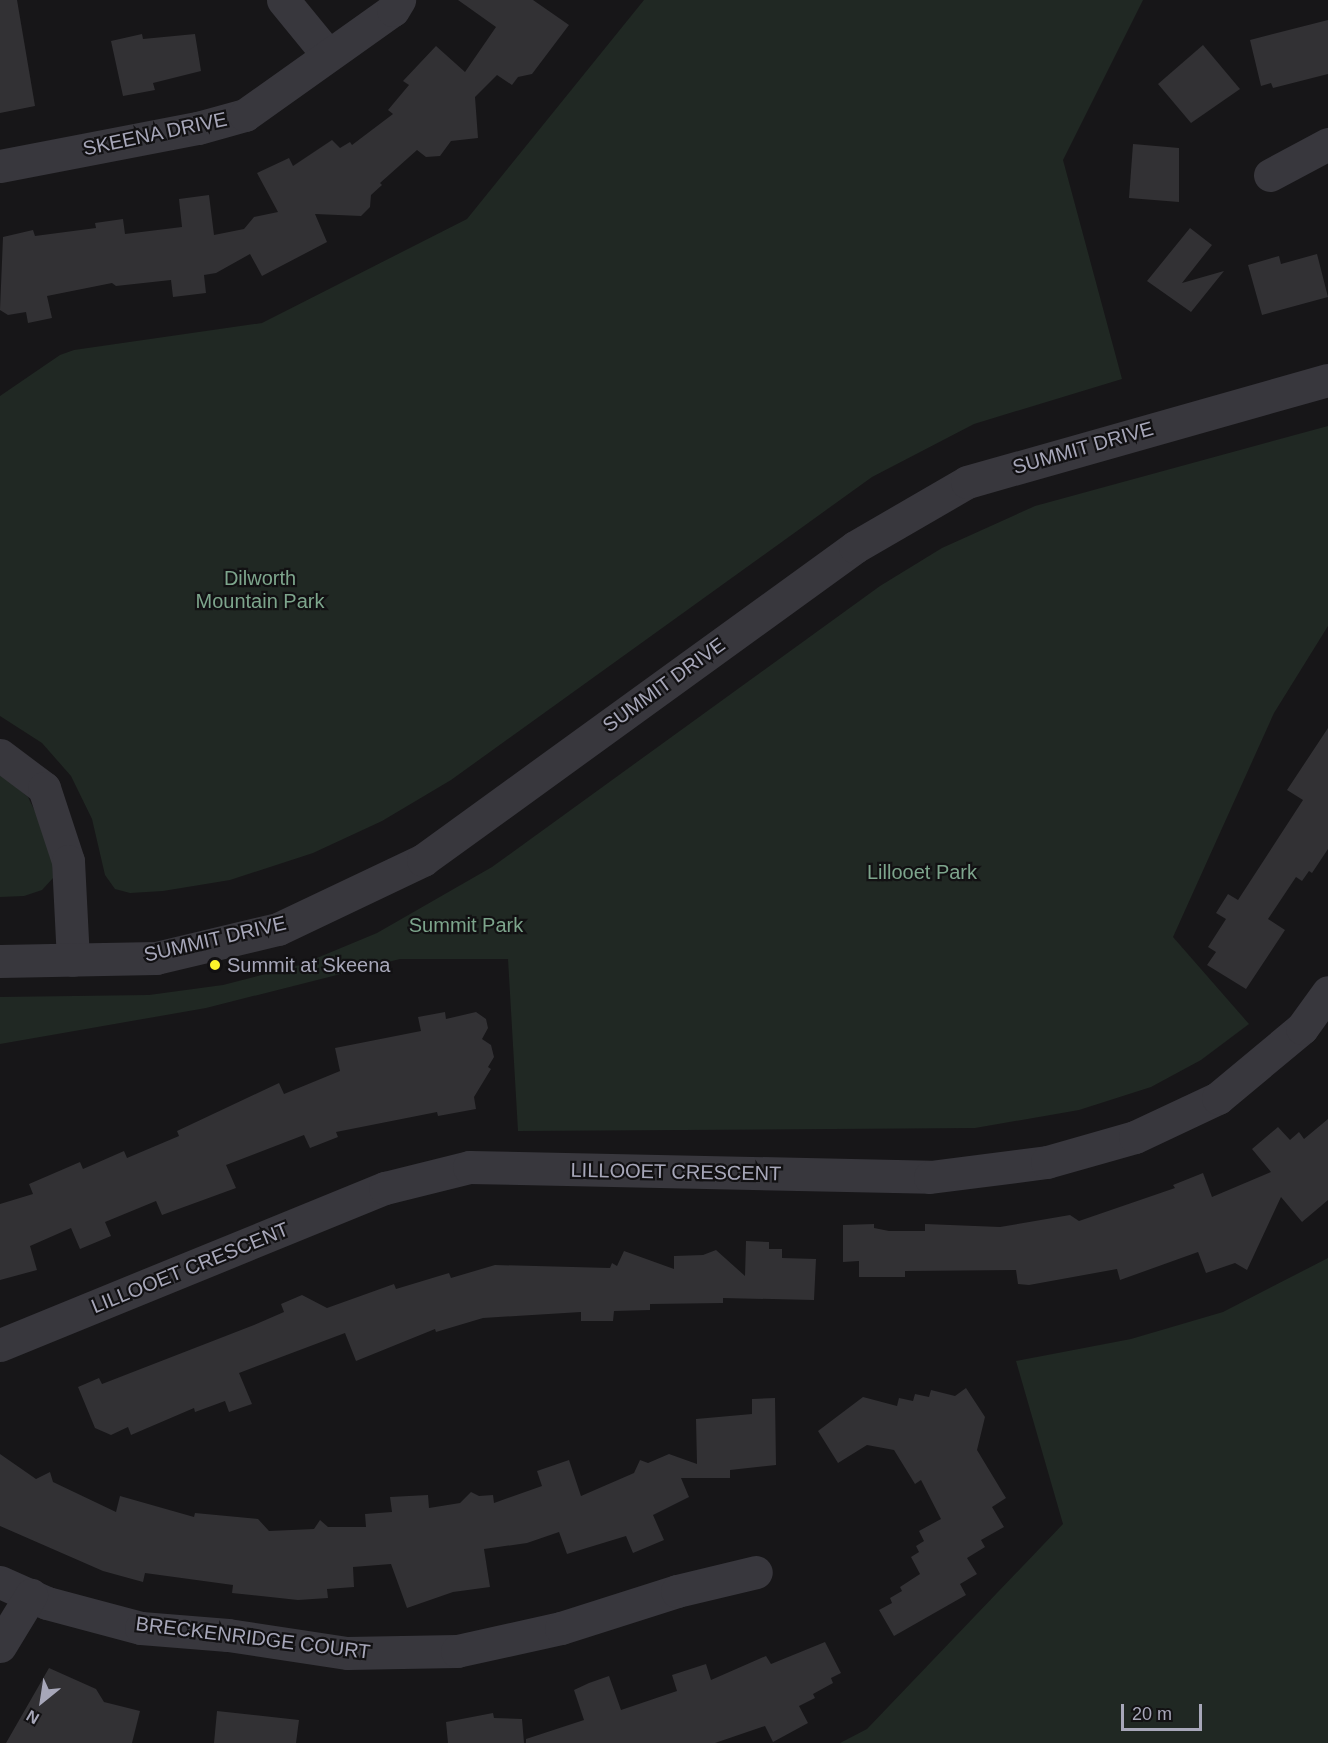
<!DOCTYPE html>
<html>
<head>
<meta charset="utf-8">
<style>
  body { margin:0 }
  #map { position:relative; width:1328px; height:1743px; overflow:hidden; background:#171618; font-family:Arial,sans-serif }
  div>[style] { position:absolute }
  .green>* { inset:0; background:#202823 }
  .building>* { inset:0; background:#323134 }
  .minor>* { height:33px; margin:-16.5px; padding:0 16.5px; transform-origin:16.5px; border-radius:16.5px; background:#38373d }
  .tertiary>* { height:33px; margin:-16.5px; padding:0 16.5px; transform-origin:16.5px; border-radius:16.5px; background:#38373d }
  .dots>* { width:16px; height:16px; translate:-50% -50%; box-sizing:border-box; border:3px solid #121113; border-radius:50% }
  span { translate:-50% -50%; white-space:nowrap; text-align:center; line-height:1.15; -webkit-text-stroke:4.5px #121113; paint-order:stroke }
  .street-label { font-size:20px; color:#a7a7b9 }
  .park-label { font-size:20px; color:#7da58c }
  .poi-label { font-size:20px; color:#a7a7b9 }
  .left { translate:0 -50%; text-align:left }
  .north { position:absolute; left:12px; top:1671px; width:60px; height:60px; -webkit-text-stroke:4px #121113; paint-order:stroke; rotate:210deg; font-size:16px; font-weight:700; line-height:24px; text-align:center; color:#a7a7b9 }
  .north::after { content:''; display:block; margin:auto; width:21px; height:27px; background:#a7a7b9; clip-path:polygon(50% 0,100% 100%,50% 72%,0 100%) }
  .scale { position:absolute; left:1121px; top:1704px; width:81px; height:27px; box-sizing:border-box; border:3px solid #a7a7b9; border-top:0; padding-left:8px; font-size:18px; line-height:21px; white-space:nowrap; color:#a7a7b9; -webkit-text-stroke:4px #121113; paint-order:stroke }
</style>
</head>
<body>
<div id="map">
  <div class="green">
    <i style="clip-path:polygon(644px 0,1143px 0,1063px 160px,1122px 379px,974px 424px,872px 477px,451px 780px,382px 821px,313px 853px,230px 880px,163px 891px,130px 893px,115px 889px,105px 875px,92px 819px,71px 776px,42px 743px,0 716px,0 396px,60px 355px,74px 350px,262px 323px,467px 219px)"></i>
    <i style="clip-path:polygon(1328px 426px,1328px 626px,1274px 713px,1173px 937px,1249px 1024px,1201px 1060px,1151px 1087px,1079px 1110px,975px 1128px,518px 1131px,508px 959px,400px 959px,206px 1008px,0 1044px,0 997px,149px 995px,223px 985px,300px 965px,377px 933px,492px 867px,880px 586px,942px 548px,1035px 506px)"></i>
    <i style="clip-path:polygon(0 773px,28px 797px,52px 846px,53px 878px,42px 890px,24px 896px,0 897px)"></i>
    <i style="clip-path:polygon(1328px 1258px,1328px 1743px,840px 1743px,867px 1729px,1063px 1524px,1016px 1361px,1131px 1339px,1223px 1312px)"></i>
  </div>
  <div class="building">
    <i style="clip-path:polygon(0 0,17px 0,35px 106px,0 113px)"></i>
    <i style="clip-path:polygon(458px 0,533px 0,569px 25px,532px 74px,518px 77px,512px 85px,497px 75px,475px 97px,478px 138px,451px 141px,440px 156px,426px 157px,417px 150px,380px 183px,382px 185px,371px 195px,370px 207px,361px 216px,315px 214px,327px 242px,262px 276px,250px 254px,216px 273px,204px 275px,206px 293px,173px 297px,171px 280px,116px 286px,112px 283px,47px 296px,52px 318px,28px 323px,26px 312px,8px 315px,0 310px,3px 237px,33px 230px,35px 236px,96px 228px,95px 223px,123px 219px,125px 234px,182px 227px,179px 199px,209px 195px,214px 235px,244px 229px,254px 217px,278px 212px,257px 173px,289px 158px,293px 166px,332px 140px,340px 148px,350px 142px,352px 145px,393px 114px,388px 110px,409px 85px,403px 81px,436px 46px,465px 72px,496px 27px)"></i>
    <i style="clip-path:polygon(1328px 20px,1328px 74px,1273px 88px,1271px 83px,1261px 86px,1250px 40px)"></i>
    <i style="clip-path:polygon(142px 34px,143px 39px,195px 34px,201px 71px,153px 83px,155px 90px,123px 96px,111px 41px)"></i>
    <i style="clip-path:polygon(1203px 45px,1240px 89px,1191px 123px,1158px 84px)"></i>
    <i style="clip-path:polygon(1133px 144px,1179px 148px,1179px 202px,1129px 198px)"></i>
    <i style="clip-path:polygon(1190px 228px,1212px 245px,1182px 283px,1224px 271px,1191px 312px,1147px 281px)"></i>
    <i style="clip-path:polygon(1317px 254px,1328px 297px,1262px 315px,1248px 265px,1279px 256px,1281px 264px)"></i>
    <i style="clip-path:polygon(1328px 728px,1328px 849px,1312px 873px,1309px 871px,1302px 881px,1296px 877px,1268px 919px,1285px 930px,1246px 989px,1207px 965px,1216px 952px,1208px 947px,1226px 919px,1216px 913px,1228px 894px,1238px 900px,1303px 800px,1287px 790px)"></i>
    <i style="clip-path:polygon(445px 1012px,446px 1019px,476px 1012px,486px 1019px,488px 1028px,482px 1039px,491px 1045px,494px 1057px,488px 1067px,491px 1069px,474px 1097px,476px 1109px,438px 1116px,437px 1112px,336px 1132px,338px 1137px,310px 1148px,304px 1135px,226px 1165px,236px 1188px,162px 1215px,156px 1201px,105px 1222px,111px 1236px,80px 1249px,71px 1228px,30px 1246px,37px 1270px,0 1280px,0 1204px,33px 1194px,29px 1184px,80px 1162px,83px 1169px,124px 1151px,127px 1158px,179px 1136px,177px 1131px,279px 1083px,284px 1094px,340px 1071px,335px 1048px,421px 1031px,418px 1017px)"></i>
    <i style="clip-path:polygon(1328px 1119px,1328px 1200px,1302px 1222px,1281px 1197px,1247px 1270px,1235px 1263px,1206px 1273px,1198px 1252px,1120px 1280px,1117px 1269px,1029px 1285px,1018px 1284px,1016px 1270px,905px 1271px,905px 1277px,859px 1277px,859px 1261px,843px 1262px,843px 1225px,874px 1224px,874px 1228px,889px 1231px,925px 1231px,925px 1224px,1000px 1227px,1070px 1215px,1079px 1221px,1175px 1188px,1173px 1185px,1203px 1173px,1212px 1197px,1271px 1172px,1252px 1149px,1278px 1127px,1290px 1140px,1299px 1132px,1304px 1139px)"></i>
    <i style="clip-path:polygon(746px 1241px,769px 1242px,769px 1249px,782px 1249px,782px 1258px,816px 1259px,814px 1300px,723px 1298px,723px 1303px,650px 1304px,650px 1310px,614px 1311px,613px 1321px,581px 1321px,581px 1312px,483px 1318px,436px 1332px,435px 1329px,356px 1361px,345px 1333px,239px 1373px,252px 1404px,229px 1412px,225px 1401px,195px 1412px,194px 1408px,131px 1435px,128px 1427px,111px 1435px,95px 1428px,78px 1387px,99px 1378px,102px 1384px,254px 1325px,284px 1312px,281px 1304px,302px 1295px,327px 1308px,394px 1284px,396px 1289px,449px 1273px,451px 1278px,495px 1265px,610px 1268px,612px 1263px,617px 1266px,624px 1251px,674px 1269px,674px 1256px,703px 1255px,716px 1250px,745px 1276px)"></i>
    <i style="clip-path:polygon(966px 1388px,985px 1417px,977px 1450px,1006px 1498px,992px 1507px,1004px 1527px,981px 1540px,985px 1547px,967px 1558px,977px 1574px,960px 1584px,966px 1595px,894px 1636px,879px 1610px,892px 1603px,890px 1598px,902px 1591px,900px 1587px,920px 1574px,911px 1557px,919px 1552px,916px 1546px,924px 1541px,919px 1531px,941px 1519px,921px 1480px,915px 1484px,894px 1450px,867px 1445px,838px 1463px,818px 1431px,863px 1397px,897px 1406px,899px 1398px,913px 1401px,915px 1394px,929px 1397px,931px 1390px,955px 1396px)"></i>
    <i style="clip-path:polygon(775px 1398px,776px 1465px,730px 1470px,730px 1478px,681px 1478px,689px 1497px,653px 1515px,664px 1540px,633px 1553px,626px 1536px,567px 1554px,559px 1532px,527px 1543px,484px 1549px,490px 1587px,453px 1592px,407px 1608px,391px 1564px,353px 1567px,354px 1587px,327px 1589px,328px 1598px,298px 1600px,232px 1593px,233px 1585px,145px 1573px,143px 1582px,103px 1571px,0 1526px,0 1454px,36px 1479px,50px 1472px,53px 1482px,116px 1512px,120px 1496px,194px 1517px,195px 1513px,258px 1519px,269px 1531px,314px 1529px,320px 1520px,328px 1527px,366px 1527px,365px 1514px,392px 1512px,390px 1497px,428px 1495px,429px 1508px,460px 1503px,471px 1492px,479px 1496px,493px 1495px,494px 1503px,542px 1486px,537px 1471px,569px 1460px,581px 1496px,634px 1473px,640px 1460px,648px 1463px,669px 1454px,697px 1464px,696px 1419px,752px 1414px,752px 1399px)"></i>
    <i style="clip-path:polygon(825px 1642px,841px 1673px,831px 1678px,833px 1683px,813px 1694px,815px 1698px,799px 1706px,808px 1723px,773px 1742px,765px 1726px,715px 1743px,526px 1743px,526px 1739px,584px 1720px,574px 1690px,589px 1683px,609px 1676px,621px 1710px,677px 1691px,672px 1675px,706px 1664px,711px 1680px,766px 1656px,771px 1664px)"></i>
    <i style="clip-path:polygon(49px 1668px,96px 1689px,104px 1702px,140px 1711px,132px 1743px,6px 1743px)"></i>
    <i style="clip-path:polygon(217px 1711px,299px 1720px,296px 1743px,214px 1743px)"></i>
    <i style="clip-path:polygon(493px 1713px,494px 1718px,522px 1719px,524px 1743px,448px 1743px,446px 1722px)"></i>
  </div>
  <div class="minor">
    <i style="left:283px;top:0;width:71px;rotate:50.7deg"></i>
    <i style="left:0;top:166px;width:202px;rotate:-10.9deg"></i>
    <i style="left:198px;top:128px;width:49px;rotate:-15.5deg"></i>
    <i style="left:245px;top:115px;width:181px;rotate:-35.4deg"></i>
    <i style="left:393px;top:10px;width:12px;rotate:-59deg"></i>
    <i style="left:1270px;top:175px;width:66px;rotate:-28.1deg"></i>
    <i style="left:0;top:755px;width:55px;rotate:36.9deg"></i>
    <i style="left:44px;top:788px;width:77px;rotate:71.8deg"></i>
    <i style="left:68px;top:861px;width:99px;rotate:87.1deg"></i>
    <i style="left:0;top:1345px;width:416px;rotate:-22.2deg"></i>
    <i style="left:385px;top:1188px;width:87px;rotate:-14deg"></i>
    <i style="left:469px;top:1167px;width:461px;rotate:1.2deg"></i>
    <i style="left:930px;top:1177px;width:118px;rotate:-7.3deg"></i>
    <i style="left:1047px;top:1162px;width:91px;rotate:-15.9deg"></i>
    <i style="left:1135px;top:1137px;width:92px;rotate:-25.2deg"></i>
    <i style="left:1218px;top:1098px;width:109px;rotate:-39.8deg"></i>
    <i style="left:1302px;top:1028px;width:44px;rotate:-54.2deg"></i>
    <i style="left:0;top:1582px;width:51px;rotate:24.1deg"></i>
    <i style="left:47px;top:1603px;width:97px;rotate:14.9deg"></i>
    <i style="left:141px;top:1628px;width:87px;rotate:4.6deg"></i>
    <i style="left:228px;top:1635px;width:120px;rotate:8.6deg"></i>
    <i style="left:347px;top:1653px;width:110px;rotate:-1deg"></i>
    <i style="left:457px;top:1651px;width:107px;rotate:-12.5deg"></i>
    <i style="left:561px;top:1628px;width:122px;rotate:-17.7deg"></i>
    <i style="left:677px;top:1591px;width:81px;rotate:-13.5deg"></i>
    <i style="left:0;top:1646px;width:60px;rotate:-58.7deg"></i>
  </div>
  <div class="tertiary">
    <i style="left:0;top:961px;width:156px;rotate:-1.1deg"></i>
    <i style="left:156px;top:958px;width:125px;rotate:-13.4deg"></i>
    <i style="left:278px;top:929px;width:161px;rotate:-25.4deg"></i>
    <i style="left:423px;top:860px;width:533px;rotate:-35.92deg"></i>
    <i style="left:855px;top:547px;width:129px;rotate:-30.1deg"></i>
    <i style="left:967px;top:482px;width:375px;rotate:-15.8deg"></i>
  </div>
  <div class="dots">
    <i style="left:215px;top:965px;background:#fbf42b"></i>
  </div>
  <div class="street-label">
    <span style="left:155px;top:134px;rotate:-12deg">SKEENA DRIVE</span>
    <span style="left:1083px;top:448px;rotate:-16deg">SUMMIT DRIVE</span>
    <span style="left:664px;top:685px;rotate:-36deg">SUMMIT DRIVE</span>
    <span style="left:215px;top:939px;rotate:-13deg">SUMMIT DRIVE</span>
    <span style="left:676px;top:1172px;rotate:1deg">LILLOOET CRESCENT</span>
    <span style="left:190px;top:1268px;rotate:-22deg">LILLOOET CRESCENT</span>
    <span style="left:253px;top:1638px;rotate:7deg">BRECKENRIDGE COURT</span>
  </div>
  <div class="park-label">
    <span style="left:260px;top:590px">Dilworth<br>Mountain Park</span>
    <span style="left:922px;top:872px">Lillooet Park</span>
    <span style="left:466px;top:925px">Summit Park</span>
  </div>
  <div class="poi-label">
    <span class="left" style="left:227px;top:965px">Summit at Skeena</span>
  </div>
  <div class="north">N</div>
  <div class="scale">20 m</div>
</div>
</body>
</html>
